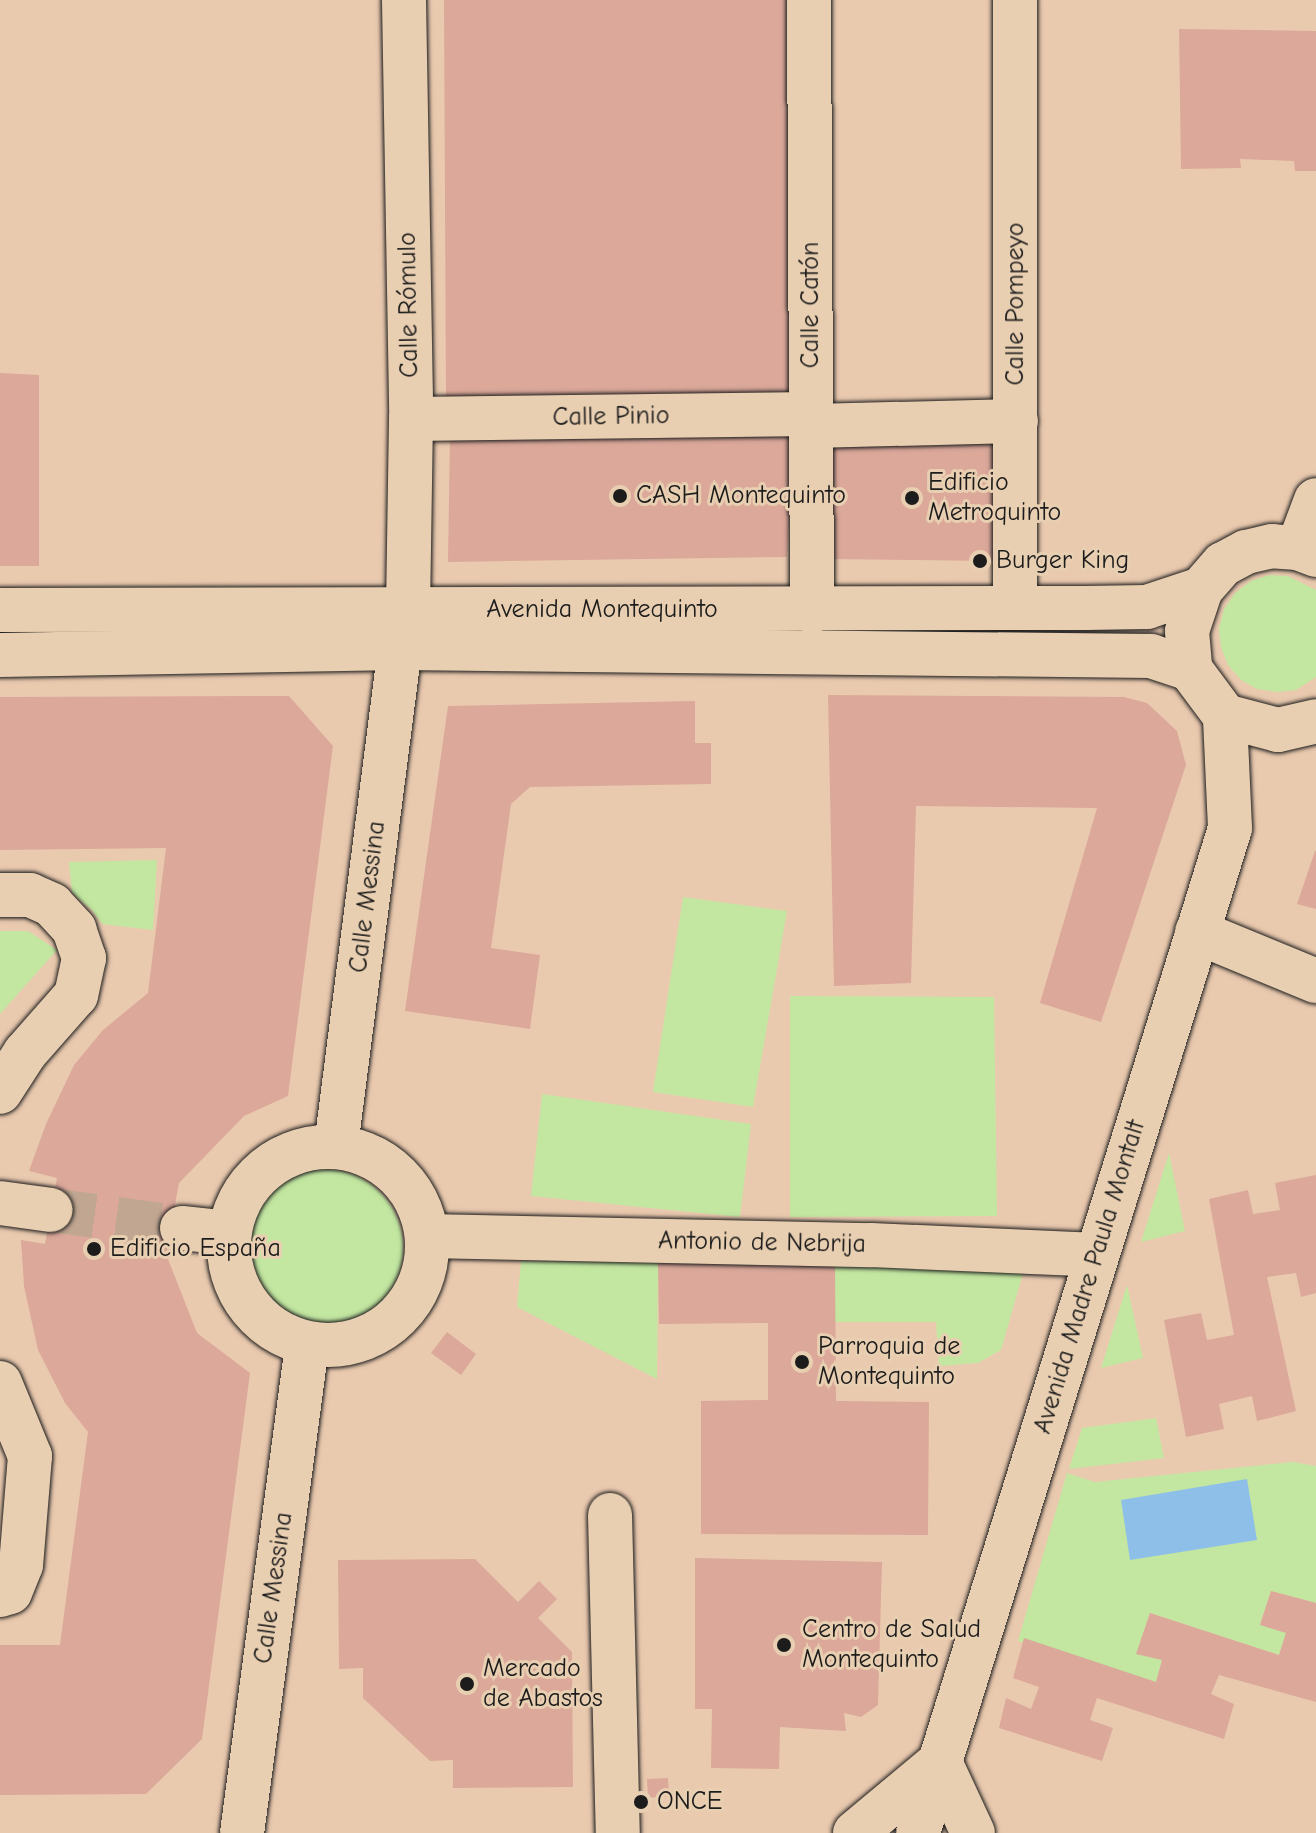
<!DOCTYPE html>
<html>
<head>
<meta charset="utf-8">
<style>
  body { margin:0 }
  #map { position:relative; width:1316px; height:1833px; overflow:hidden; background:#eacaaf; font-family:"Comic Neue",sans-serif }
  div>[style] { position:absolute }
  .green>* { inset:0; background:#c3e7a1 }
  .round { border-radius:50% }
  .water>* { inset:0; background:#8ebfe9 }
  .building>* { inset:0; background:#dba89a }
  .minor-tunnel>* { height:44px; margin-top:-22px; transform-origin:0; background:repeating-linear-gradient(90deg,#c1a792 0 44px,transparent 0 66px) }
  .roads { filter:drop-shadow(0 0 2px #1c1c1c) drop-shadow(0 0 2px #1c1c1c) }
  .minor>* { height:44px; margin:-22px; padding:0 22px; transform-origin:22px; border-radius:22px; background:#e9cfb1 }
  .minor>.ring { margin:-22px; padding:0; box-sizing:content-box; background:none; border:44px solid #e9cfb1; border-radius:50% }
  .dots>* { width:22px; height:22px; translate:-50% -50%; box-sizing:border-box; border:4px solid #e9cfb1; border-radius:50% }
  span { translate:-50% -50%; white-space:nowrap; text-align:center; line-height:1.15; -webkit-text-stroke:6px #e9cfb1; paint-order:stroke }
  .street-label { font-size:26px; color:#1c1c1c }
  .poi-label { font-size:26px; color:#1c1c1c }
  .left { translate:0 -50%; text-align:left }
</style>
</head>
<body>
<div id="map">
  <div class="green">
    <i style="clip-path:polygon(1269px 575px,1288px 576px,1316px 590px,1316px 677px,1296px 690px,1277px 692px,1257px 689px,1241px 680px,1228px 665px,1221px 647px,1219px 628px,1224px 609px,1235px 593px,1251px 581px)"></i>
    <i style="clip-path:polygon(157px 860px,153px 930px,102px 924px,92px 910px,72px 893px,69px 862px)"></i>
    <i style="clip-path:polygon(683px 897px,787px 911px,753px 1107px,653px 1092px)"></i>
    <i style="clip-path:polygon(0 931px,28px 931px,57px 950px,0 1014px)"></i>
    <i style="clip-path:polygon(790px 996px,994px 997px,997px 1216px,790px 1217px)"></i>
    <i style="clip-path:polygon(542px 1094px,751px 1124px,740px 1217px,531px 1196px)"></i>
    <i style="clip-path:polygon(1169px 1153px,1185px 1231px,1141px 1242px)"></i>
    <i class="round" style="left:245px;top:1169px;width:158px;height:158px"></i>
    <i style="clip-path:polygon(521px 1261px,658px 1262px,657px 1379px,517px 1307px)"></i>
    <i style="clip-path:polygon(835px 1262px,1026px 1263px,1001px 1350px,978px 1363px,939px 1366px,936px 1322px,835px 1322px)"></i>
    <i style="clip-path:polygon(1127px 1285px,1143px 1358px,1101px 1368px)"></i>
    <i style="clip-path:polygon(1156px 1418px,1164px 1458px,1069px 1469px,1082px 1428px)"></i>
    <i style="clip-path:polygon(1293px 1462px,1316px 1466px,1316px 1603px,1271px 1591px,1260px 1624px,1286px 1633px,1279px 1655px,1150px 1613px,1137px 1654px,1162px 1660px,1156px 1682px,1018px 1641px,1067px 1473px,1095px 1482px)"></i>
  </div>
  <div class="water">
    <i style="clip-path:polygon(1247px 1479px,1257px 1540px,1130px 1560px,1121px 1500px)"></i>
  </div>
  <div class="building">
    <i style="clip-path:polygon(444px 0,793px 0,794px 401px,446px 400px)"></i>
    <i style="clip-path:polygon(1179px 29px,1316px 31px,1316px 171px,1295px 171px,1294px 161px,1240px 159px,1241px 168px,1181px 169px)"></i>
    <i style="clip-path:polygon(0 373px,39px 375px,39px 566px,0 566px)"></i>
    <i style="clip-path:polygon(794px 432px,787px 557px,448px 562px,450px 436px)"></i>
    <i style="clip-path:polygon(997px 433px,996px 561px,827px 559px,828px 437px)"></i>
    <i style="clip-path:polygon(828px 695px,1124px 697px,1147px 703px,1177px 731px,1186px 765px,1101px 1022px,1040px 1003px,1097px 808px,916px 806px,911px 983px,834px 986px)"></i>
    <i style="clip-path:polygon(289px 696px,333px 746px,288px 1096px,244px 1116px,179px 1183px,166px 1254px,197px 1333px,250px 1373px,202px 1739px,146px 1794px,0 1795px,0 1645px,60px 1645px,88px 1432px,65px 1403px,38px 1350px,24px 1286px,21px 1240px,45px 1244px,57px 1178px,29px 1171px,46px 1124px,74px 1065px,103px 1030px,148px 993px,166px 848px,0 850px,0 697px)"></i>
    <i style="clip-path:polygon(695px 701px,695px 743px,711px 743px,711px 784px,530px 787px,511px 804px,491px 948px,540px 955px,530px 1029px,405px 1011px,448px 706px)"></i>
    <i style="clip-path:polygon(1315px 851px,1316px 851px,1316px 909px,1297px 904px)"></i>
    <i style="clip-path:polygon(1316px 1175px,1316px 1293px,1301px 1297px,1296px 1273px,1267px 1277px,1296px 1411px,1257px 1421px,1252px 1396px,1219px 1404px,1224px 1429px,1186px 1437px,1164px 1320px,1201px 1313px,1207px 1340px,1234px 1335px,1209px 1199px,1248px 1190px,1253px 1214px,1280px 1210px,1275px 1183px)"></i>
    <i style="clip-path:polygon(658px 1262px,835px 1262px,836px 1401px,929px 1402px,928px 1535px,701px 1534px,701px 1401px,768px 1400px,768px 1323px,659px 1324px)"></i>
    <i style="clip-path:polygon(447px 1332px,476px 1354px,461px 1375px,431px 1353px)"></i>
    <i style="clip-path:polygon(695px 1558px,882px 1562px,878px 1705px,861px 1717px,844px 1713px,846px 1731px,780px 1727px,779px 1769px,711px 1768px,712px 1709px,695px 1709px)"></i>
    <i style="clip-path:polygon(475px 1559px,518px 1602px,539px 1581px,557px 1599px,538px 1618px,572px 1652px,573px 1787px,453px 1788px,453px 1760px,430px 1761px,363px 1698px,363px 1668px,339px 1669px,338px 1560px)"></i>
    <i style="clip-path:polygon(1271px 1591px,1316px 1603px,1316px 1702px,1219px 1675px,1211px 1694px,1234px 1704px,1224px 1739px,1097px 1698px,1090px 1720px,1113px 1728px,1102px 1761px,999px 1728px,1006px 1698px,1031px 1709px,1039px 1687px,1013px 1678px,1024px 1638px,1156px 1682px,1162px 1660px,1136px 1654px,1150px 1613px,1279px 1655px,1286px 1633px,1260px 1625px)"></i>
    <i style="clip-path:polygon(668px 1778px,669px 1796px,648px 1798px,647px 1779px)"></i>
  </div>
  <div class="minor-tunnel">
    <i style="left:51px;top:1210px;width:132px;rotate:7.8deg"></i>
  </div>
  <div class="roads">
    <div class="minor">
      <i style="left:404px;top:0;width:419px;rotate:89deg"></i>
      <i style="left:411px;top:419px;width:191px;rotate:90.9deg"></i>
      <i style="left:809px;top:0;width:611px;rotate:89.72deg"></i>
      <i style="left:1015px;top:0;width:608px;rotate:90deg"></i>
      <i style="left:411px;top:419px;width:401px;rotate:-0.7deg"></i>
      <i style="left:812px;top:426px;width:204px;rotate:-1.4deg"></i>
      <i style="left:1298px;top:548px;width:51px;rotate:-69.4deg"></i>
      <i style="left:1316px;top:555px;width:19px;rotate:-159deg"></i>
      <i style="left:1298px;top:548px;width:26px;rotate:-176deg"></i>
      <i style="left:1272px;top:546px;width:27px;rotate:167deg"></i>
      <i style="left:1246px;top:552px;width:26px;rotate:152deg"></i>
      <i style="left:1223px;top:564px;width:33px;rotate:131deg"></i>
      <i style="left:1201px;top:589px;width:44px;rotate:108.4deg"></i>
      <i style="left:1187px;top:631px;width:38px;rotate:85deg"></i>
      <i style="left:1190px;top:669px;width:59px;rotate:53.3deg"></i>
      <i style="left:1225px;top:716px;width:55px;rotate:14.8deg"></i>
      <i style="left:1278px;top:730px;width:39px;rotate:-13deg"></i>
      <i style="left:0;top:610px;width:1086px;rotate:-0.11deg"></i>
      <i style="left:1086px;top:608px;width:61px;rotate:-0.9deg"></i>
      <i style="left:1147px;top:607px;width:57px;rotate:-18.4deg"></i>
      <i style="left:0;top:655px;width:400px;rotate:-1deg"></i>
      <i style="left:400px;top:648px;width:751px;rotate:0.61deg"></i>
      <i style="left:1151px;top:656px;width:41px;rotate:18.4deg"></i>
      <i style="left:0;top:895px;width:30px"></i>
      <i style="left:30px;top:895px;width:24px;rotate:24deg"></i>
      <i style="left:52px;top:905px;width:33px;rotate:47deg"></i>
      <i style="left:74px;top:929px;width:31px;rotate:71deg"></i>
      <i style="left:84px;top:958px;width:38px;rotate:102deg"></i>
      <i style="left:76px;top:995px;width:77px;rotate:131.3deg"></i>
      <i style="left:25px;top:1053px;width:46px;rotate:122.7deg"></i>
      <i style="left:1197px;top:932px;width:129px;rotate:22.4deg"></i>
      <i style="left:336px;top:1146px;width:502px;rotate:-82.68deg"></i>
      <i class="ring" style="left:229px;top:1147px;width:154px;height:154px"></i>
      <i style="left:0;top:1203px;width:51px;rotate:7.8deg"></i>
      <i style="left:182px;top:1228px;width:47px;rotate:6.1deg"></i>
      <i style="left:427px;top:1236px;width:444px;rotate:1.2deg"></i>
      <i style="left:871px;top:1245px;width:226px;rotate:2.5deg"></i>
      <i style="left:0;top:1383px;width:79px;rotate:67.7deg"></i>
      <i style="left:30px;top:1456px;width:109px;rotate:94.7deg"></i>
      <i style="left:21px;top:1565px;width:29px;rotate:112deg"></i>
      <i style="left:10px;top:1592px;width:10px;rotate:163deg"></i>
      <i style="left:610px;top:1515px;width:318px;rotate:88.6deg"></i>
      <i style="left:940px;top:1762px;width:78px;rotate:65.1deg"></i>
      <i style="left:242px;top:1833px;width:494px;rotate:-82.4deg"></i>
      <i style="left:855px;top:1833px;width:111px;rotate:-39.9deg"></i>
      <i style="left:918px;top:1833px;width:1052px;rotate:-72.75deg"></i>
      <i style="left:1230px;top:828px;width:112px;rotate:-92.6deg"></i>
    </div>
  </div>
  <div class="dots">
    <i style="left:620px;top:496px;background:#1c1c1c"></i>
    <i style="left:912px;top:498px;background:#1c1c1c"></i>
    <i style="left:980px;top:561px;background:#1c1c1c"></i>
    <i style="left:94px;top:1249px;background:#1c1c1c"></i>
    <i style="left:802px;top:1362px;background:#1c1c1c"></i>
    <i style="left:784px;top:1645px;background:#1c1c1c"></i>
    <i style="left:467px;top:1684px;background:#1c1c1c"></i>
    <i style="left:641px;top:1802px;background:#1c1c1c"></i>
  </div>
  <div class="street-label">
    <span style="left:1016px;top:304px;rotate:-90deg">Calle Pompeyo</span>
    <span style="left:409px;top:305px;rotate:-91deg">Calle Rómulo</span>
    <span style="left:811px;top:305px;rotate:-90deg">Calle Catón</span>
    <span style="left:611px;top:417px;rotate:-1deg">Calle Pinio</span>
    <span style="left:602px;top:610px">Avenida Montequinto</span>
    <span style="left:368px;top:897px;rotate:-83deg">Calle Messina</span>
    <span style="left:762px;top:1243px;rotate:1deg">Antonio de Nebrija</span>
    <span style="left:1090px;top:1277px;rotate:-73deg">Avenida Madre Paula Montalt</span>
    <span style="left:274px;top:1588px;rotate:-82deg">Calle Messina</span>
  </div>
  <div class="poi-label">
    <span class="left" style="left:928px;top:498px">Edificio<br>Metroquinto</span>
    <span class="left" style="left:636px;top:496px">CASH Montequinto</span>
    <span class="left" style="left:996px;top:561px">Burger King</span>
    <span class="left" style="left:110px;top:1249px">Edificio España</span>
    <span class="left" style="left:818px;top:1362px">Parroquia de<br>Montequinto</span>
    <span class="left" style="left:802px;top:1645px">Centro de Salud<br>Montequinto</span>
    <span class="left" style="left:483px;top:1684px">Mercado<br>de Abastos</span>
    <span class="left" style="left:657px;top:1802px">ONCE</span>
  </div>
</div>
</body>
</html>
